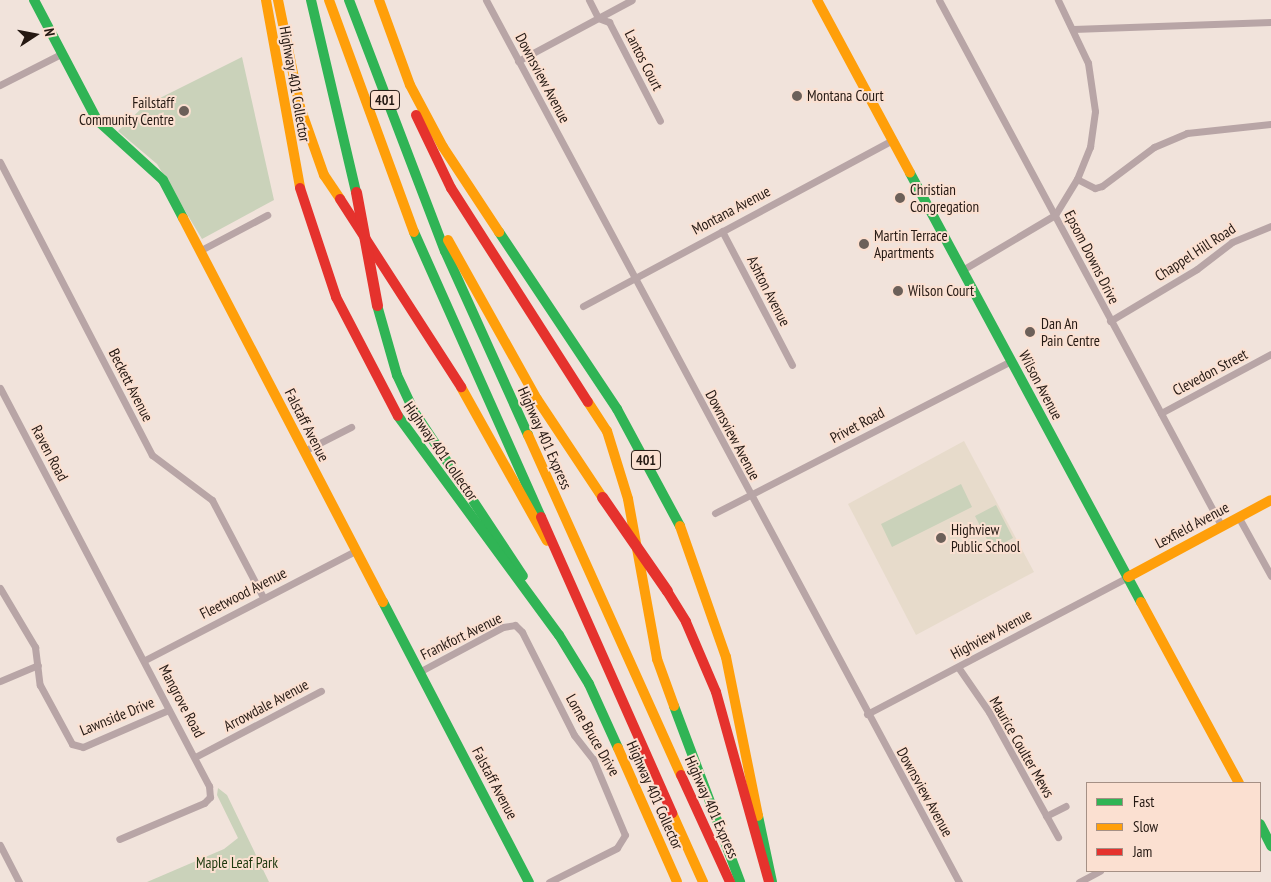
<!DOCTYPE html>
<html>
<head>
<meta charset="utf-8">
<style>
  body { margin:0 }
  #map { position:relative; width:1271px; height:882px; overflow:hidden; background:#f1e3db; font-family:"PT Sans Narrow",sans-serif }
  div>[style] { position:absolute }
  .education>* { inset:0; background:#e7dbcb }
  .green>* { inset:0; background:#cad2ba }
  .street>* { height:7px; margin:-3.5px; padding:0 3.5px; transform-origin:3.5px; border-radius:3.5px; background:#b8a5a6 }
  .fast>* { height:10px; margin:-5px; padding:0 5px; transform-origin:5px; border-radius:5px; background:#30b455 }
  .slow>* { height:10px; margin:-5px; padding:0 5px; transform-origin:5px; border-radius:5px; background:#ff9f0a }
  .jam>* { height:10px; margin:-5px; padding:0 5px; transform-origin:5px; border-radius:5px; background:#e5322d }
  .jam-bridge>* { height:11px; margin:-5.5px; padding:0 5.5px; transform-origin:5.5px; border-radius:5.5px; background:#e5322d }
  .dots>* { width:14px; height:14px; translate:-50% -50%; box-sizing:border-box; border:2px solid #fbe0d1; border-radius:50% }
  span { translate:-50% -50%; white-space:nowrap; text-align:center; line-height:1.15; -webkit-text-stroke:4px #fbe0d1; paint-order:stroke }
  .shield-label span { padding:1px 4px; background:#fbe0d1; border:1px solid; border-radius:4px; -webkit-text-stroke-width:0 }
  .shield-label { font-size:14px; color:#251913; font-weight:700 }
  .street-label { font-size:15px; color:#251913 }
  .poi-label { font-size:15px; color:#251913 }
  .left { translate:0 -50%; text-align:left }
  .right { translate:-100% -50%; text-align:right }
  .park-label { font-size:15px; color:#1e390e }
  .legend { position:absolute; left:1086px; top:782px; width:175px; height:90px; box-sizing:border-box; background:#fbe0d1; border:1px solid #a59085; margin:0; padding:6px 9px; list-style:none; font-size:15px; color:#251913 }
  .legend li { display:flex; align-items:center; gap:10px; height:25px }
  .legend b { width:25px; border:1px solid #a59085 }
  .north { position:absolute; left:10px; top:10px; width:50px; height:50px; -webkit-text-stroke:4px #fbe0d1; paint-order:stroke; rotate:79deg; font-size:14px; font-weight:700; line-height:20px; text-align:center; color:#251913 }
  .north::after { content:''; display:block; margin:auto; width:18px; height:22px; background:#251913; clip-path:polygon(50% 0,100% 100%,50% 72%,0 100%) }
</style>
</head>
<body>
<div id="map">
  <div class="education">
    <i style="clip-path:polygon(964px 441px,1034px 572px,916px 635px,848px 504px)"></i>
  </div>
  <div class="green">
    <i style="clip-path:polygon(242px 57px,274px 200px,202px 239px,157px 164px,118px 131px,144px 106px)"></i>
    <i style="clip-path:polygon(961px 484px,972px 507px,892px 547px,881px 524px)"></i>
    <i style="clip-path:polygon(996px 505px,1013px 538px,992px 549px,975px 516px)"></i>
    <i style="clip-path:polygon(218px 788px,227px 795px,269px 882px,147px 882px,224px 849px,238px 838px,217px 795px)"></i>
  </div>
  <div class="street">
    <i style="left:486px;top:0;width:1001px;rotate:61.8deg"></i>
    <i style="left:589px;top:0;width:20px;rotate:63deg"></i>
    <i style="left:939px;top:0;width:596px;rotate:61.76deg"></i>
    <i style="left:598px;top:18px;width:12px;rotate:20deg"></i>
    <i style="left:609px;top:22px;width:111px;rotate:62.7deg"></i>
    <i style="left:1073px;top:29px;width:198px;rotate:-2deg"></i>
    <i style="left:518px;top:61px;width:129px;rotate:-28.2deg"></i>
    <i style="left:0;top:85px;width:68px;rotate:-26.9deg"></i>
    <i style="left:0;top:162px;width:330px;rotate:62.6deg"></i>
    <i style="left:152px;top:455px;width:75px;rotate:36.9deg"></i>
    <i style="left:212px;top:500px;width:110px;rotate:62.3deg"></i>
    <i style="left:1077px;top:179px;width:20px;rotate:27deg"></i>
    <i style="left:1095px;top:188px;width:7px;rotate:-16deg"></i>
    <i style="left:1102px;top:186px;width:65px;rotate:-36.9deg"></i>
    <i style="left:1154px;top:147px;width:36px;rotate:-23deg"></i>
    <i style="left:1187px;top:133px;width:84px;rotate:-6.1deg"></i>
    <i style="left:722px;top:231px;width:151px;rotate:62.4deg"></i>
    <i style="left:201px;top:250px;width:75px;rotate:-27.9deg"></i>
    <i style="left:964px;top:269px;width:106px;rotate:-30.7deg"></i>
    <i style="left:1055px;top:215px;width:42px;rotate:-58.6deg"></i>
    <i style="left:1077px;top:179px;width:35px;rotate:-68deg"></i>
    <i style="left:1090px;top:147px;width:36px;rotate:-82deg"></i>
    <i style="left:1095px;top:111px;width:49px;rotate:-98.3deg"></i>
    <i style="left:1088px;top:63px;width:70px;rotate:-115.5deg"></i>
    <i style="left:583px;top:306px;width:352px;rotate:-28.2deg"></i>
    <i style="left:1110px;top:321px;width:101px;rotate:-30.9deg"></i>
    <i style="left:1197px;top:269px;width:44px;rotate:-37.6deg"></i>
    <i style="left:1232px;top:242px;width:42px;rotate:-22.3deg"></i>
    <i style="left:0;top:388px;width:450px;rotate:62.3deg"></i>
    <i style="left:209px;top:786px;width:11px;rotate:85deg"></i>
    <i style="left:210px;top:797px;width:8px;rotate:135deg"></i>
    <i style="left:204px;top:803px;width:92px;rotate:157deg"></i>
    <i style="left:1161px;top:413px;width:125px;rotate:-28.2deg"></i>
    <i style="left:304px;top:451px;width:53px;rotate:-27.1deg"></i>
    <i style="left:715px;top:513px;width:333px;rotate:-27.2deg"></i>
    <i style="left:1239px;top:518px;width:66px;rotate:61.1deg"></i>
    <i style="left:0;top:588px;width:69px;rotate:59.3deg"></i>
    <i style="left:35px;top:647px;width:38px;rotate:83deg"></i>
    <i style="left:40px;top:685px;width:67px;rotate:61.5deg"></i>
    <i style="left:72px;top:744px;width:11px;rotate:15deg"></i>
    <i style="left:83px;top:747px;width:93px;rotate:-23.5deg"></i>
    <i style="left:145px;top:660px;width:237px;rotate:-27.4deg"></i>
    <i style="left:958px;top:667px;width:55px;rotate:55.4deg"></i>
    <i style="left:989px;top:712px;width:143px;rotate:61.1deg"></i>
    <i style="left:419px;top:672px;width:95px;rotate:-28.2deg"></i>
    <i style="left:503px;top:627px;width:12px;rotate:-9deg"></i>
    <i style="left:515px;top:625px;width:10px;rotate:45deg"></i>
    <i style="left:522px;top:632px;width:115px;rotate:63.2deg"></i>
    <i style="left:574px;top:735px;width:31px;rotate:52deg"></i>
    <i style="left:593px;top:759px;width:82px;rotate:67.2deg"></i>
    <i style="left:625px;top:835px;width:15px;rotate:122deg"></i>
    <i style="left:617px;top:848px;width:76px;rotate:153.4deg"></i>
    <i style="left:0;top:681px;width:41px;rotate:-22.8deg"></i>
    <i style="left:867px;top:714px;width:295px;rotate:-27.7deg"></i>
    <i style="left:197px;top:756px;width:140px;rotate:-27.7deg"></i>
    <i style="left:1046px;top:816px;width:22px;rotate:-27deg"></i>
    <i style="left:0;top:845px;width:42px;rotate:62.8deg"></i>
    <i style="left:1079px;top:882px;width:24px;rotate:-28deg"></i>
  </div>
  <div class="fast">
    <i style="left:34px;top:0;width:136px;rotate:62.3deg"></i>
    <i style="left:97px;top:120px;width:89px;rotate:42.3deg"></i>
    <i style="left:163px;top:180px;width:43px;rotate:62.2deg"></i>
    <i style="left:311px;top:0;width:197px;rotate:76.8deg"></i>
    <i style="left:349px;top:0;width:269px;rotate:69.1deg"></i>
    <i style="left:445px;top:251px;width:202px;rotate:65.7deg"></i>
    <i style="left:910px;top:173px;width:487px;rotate:61.7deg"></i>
    <i style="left:414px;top:232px;width:312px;rotate:66deg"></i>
    <i style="left:499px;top:232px;width:213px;rotate:56.3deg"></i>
    <i style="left:617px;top:409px;width:133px;rotate:61.7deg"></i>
    <i style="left:377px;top:305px;width:73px;rotate:74.1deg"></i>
    <i style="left:397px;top:375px;width:38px;rotate:65deg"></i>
    <i style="left:413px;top:410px;width:199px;rotate:56.5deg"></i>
    <i style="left:398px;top:416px;width:272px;rotate:53.7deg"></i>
    <i style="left:559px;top:635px;width:57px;rotate:58.5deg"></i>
    <i style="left:589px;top:684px;width:70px;rotate:65.6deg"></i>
    <i style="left:383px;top:602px;width:316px;rotate:62.5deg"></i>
    <i style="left:674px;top:706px;width:188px;rotate:69.4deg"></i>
    <i style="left:758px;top:816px;width:67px;rotate:78deg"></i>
    <i style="left:1260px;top:824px;width:25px;rotate:63deg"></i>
  </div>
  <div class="slow">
    <i style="left:266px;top:0;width:191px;rotate:79.7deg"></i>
    <i style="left:278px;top:0;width:109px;rotate:78.4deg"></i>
    <i style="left:300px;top:107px;width:72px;rotate:70.6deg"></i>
    <i style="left:324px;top:175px;width:29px;rotate:56deg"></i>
    <i style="left:329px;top:0;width:247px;rotate:69.9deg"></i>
    <i style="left:379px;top:0;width:90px;rotate:70deg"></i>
    <i style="left:410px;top:85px;width:70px;rotate:62deg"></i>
    <i style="left:443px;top:147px;width:102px;rotate:56.6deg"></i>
    <i style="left:817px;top:0;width:196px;rotate:61.7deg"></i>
    <i style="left:183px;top:218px;width:433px;rotate:62.5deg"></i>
    <i style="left:448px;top:240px;width:182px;rotate:60.8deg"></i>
    <i style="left:537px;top:399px;width:118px;rotate:56.4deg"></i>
    <i style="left:461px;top:387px;width:176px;rotate:60.8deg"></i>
    <i style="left:588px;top:402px;width:35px;rotate:57deg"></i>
    <i style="left:607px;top:431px;width:71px;rotate:72.8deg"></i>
    <i style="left:628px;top:499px;width:163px;rotate:79.7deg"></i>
    <i style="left:657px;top:659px;width:50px;rotate:70.1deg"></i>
    <i style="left:528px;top:435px;width:373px;rotate:65.8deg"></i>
    <i style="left:680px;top:526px;width:139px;rotate:70.7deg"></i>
    <i style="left:726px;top:657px;width:162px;rotate:78.6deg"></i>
    <i style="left:1128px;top:577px;width:162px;rotate:-28.3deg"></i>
    <i style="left:1141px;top:602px;width:206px;rotate:61.6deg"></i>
    <i style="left:618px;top:748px;width:146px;rotate:66.2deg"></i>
    <i style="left:672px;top:813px;width:76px;rotate:65.8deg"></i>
  </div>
  <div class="jam">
    <i style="left:416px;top:115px;width:81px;rotate:64.4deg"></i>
    <i style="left:451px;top:188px;width:254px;rotate:57.4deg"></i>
    <i style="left:300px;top:188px;width:115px;rotate:71.7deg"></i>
    <i style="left:336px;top:297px;width:134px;rotate:62.5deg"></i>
    <i style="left:340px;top:199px;width:224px;rotate:57.2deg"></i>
    <i style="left:541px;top:517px;width:324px;rotate:66.1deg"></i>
    <i style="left:667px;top:591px;width:36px;rotate:58deg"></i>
    <i style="left:686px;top:622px;width:76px;rotate:66.8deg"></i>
    <i style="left:716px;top:692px;width:197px;rotate:74.4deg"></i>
    <i style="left:681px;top:775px;width:118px;rotate:65.4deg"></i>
  </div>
  <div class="jam-bridge">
    <i style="left:356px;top:192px;width:115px;rotate:79.5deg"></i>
    <i style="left:602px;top:497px;width:114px;rotate:55.3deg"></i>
  </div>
  <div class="dots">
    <i style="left:797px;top:96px;background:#6c6059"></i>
    <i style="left:184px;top:111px;background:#6c6059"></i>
    <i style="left:900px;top:198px;background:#6c6059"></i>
    <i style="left:864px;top:244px;background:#6c6059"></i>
    <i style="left:898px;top:291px;background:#6c6059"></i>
    <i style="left:1030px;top:332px;background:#6c6059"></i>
    <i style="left:941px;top:538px;background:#6c6059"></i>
  </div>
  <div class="shield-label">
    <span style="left:385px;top:100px">401</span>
    <span style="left:646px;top:460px">401</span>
  </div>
  <div class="street-label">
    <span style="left:644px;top:60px;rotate:63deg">Lantos Court</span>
    <span style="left:543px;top:78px;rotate:62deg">Downsview Avenue</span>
    <span style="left:295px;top:84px;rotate:80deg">Highway 401 Collector</span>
    <span style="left:731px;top:210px;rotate:-28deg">Montana Avenue</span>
    <span style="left:1195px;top:252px;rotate:-33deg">Chappel Hill Road</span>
    <span style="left:1092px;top:257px;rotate:63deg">Epsom Downs Drive</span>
    <span style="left:769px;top:291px;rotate:63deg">Ashton Avenue</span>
    <span style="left:1210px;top:372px;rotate:-28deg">Clevedon Street</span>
    <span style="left:131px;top:385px;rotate:63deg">Beckett Avenue</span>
    <span style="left:1041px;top:385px;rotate:62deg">Wilson Avenue</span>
    <span style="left:307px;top:425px;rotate:63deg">Falstaff Avenue</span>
    <span style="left:857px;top:425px;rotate:-28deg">Privet Road</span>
    <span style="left:733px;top:435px;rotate:62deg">Downsview Avenue</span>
    <span style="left:545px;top:438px;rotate:66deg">Highway 401 Express</span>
    <span style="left:441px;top:451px;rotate:55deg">Highway 401 Collector</span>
    <span style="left:50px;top:453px;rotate:62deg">Raven Road</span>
    <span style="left:1192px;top:525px;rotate:-28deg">Lexfield Avenue</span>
    <span style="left:243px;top:593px;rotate:-27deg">Fleetwood Avenue</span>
    <span style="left:991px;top:634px;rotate:-28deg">Highview Avenue</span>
    <span style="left:461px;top:636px;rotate:-26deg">Frankfort Avenue</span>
    <span style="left:182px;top:701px;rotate:62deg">Mangrove Road</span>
    <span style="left:266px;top:705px;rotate:-28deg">Arrowdale Avenue</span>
    <span style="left:117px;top:716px;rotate:-22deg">Lawnside Drive</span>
    <span style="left:593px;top:735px;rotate:60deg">Lorne Bruce Drive</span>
    <span style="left:1022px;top:747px;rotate:60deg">Maurice Coulter Mews</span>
    <span style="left:495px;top:783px;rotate:62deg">Falstaff Avenue</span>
    <span style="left:925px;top:792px;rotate:61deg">Downsview Avenue</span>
    <span style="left:655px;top:795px;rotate:66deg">Highway 401 Collector</span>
    <span style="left:712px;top:807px;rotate:66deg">Highway 401 Express</span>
  </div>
  <div class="poi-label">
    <span class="left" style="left:807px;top:96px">Montana Court</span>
    <span class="right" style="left:174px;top:111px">Failstaff<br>Community Centre</span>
    <span class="left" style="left:910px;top:198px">Christian<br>Congregation</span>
    <span class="left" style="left:874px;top:244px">Martin Terrace<br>Apartments</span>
    <span class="left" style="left:908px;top:291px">Wilson Court</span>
    <span class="left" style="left:1041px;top:332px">Dan An<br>Pain Centre</span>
    <span class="left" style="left:951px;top:538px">Highview<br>Public School</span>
  </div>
  <div class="park-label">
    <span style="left:237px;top:863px">Maple Leaf Park</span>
  </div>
  <ul class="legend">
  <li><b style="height:6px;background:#30b455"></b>Fast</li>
  <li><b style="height:6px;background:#ff9f0a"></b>Slow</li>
  <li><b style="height:6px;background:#e5322d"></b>Jam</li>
  </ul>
  <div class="north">N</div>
</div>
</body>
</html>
